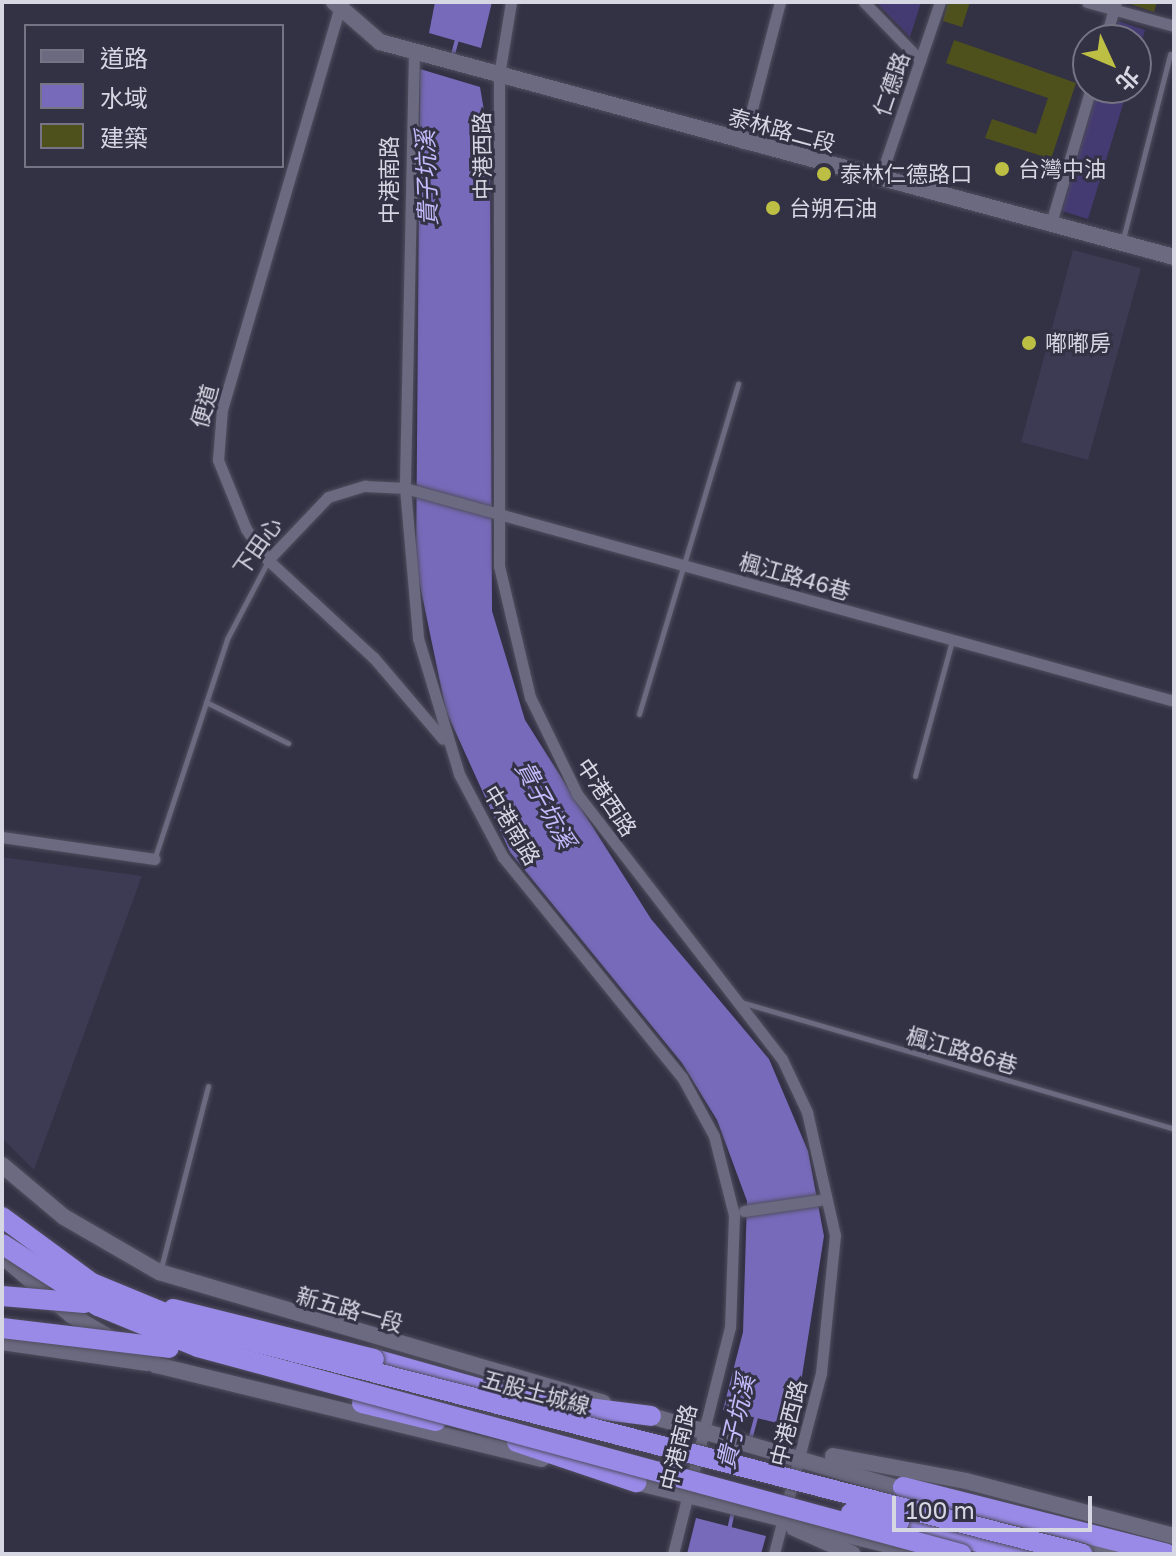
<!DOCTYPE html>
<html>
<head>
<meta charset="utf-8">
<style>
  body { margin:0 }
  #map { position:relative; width:1176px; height:1556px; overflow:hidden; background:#333144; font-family:"Golos Text","Noto Sans TC",sans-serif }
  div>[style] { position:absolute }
  .built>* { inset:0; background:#3d3a53 }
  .green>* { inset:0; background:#453b73 }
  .water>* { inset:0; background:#776aba }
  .stream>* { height:4px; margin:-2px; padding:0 2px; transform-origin:2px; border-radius:2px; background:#776aba }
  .building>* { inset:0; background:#4f511d }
  .roads { filter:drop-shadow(0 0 2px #504e5e) drop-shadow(0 0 2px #504e5e) }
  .lane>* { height:5px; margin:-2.5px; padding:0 2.5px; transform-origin:2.5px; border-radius:2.5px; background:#6c6a80 }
  .street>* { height:11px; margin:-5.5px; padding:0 5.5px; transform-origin:5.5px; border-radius:5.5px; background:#6c6a80 }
  .secondary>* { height:16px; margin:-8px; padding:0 8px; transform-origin:8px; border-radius:8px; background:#6c6a80 }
  .highway>* { height:20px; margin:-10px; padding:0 10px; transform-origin:10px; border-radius:10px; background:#998ae8 }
  .bridges { filter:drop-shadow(0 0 2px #504e5e) drop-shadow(0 0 2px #504e5e) }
  .highway-bridge>* { height:20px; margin:-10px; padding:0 10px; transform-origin:10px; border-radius:10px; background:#998ae8 }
  .dots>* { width:22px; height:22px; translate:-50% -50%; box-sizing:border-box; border:4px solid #333144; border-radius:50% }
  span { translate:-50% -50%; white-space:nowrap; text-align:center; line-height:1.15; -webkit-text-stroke:6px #333144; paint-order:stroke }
  .street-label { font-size:22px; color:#d7d6e3 }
  .poi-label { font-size:22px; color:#d7d6e3 }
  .left { translate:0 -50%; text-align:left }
  .water-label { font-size:24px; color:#c3bbfc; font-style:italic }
  .frame { position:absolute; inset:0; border:4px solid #d7d6e3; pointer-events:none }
  .legend { position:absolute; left:24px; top:24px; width:260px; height:144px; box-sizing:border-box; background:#333144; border:2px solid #757384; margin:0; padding:10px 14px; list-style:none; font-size:24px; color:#d7d6e3 }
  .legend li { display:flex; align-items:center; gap:16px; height:40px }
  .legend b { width:40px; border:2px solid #757384 }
  .north { position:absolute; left:1072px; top:24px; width:80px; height:80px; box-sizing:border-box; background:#333144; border:2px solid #757384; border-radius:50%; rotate:134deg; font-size:22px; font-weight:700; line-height:32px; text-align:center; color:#d7d6e3 }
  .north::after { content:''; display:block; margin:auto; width:28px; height:36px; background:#bcbf44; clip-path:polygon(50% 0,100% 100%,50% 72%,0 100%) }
  .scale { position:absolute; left:892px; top:1496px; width:200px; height:36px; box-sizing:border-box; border:4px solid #d7d6e3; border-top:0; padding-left:10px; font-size:24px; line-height:28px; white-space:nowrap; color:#d7d6e3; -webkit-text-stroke:6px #333144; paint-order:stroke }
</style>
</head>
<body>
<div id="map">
  <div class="built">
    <i style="clip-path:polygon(1073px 250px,1141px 268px,1088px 460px,1021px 442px)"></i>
    <i style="clip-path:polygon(2px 857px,142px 876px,34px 1170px,2px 1138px)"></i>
  </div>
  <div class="green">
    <i style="clip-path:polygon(876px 2px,921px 2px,910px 37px)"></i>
    <i style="clip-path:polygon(1118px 21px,1145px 30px,1136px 61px,1136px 40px,1113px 40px)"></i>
    <i style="clip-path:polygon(1098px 88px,1128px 88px,1088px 219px,1062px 211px)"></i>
  </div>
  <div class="water">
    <i style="clip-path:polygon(435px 2px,492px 2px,481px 48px,429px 33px)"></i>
    <i style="clip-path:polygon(420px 69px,480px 87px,490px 146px,492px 611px,525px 720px,651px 919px,769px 1059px,808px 1151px,824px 1236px,794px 1427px,723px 1410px,743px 1332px,747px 1201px,717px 1120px,682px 1063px,510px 852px,446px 711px,416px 566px)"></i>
    <i style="clip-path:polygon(696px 1518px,766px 1536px,761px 1554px,687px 1554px)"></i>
  </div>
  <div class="stream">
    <i style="left:452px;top:58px;width:20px;rotate:-75deg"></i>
    <i style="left:750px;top:1440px;width:27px;rotate:-75deg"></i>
    <i style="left:729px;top:1530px;width:19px;rotate:-78deg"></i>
  </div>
  <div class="building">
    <i style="clip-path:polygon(948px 2px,970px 2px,962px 27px,943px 21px)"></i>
    <i style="clip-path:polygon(1124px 2px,1157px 2px,1154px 12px)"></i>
    <i style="clip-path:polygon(954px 40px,1076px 83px,1051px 159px,985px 138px,992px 119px,1036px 134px,1048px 98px,946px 63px)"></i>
  </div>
  <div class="roads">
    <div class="lane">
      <i style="left:1123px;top:239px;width:191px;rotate:-75.7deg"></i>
      <i style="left:206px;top:702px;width:92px;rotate:26.6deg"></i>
      <i style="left:639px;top:714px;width:345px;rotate:-73.3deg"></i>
      <i style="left:915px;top:776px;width:140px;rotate:-74.7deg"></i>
      <i style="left:155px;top:857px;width:230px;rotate:-71.7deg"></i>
      <i style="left:227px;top:639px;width:88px;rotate:-62.3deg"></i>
      <i style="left:741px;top:1002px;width:451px;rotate:16.3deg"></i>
      <i style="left:161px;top:1268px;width:188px;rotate:-75.5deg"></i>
    </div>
    <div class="street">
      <i style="left:511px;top:2px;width:74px;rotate:99.3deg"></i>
      <i style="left:499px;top:75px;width:491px;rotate:90deg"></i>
      <i style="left:499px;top:566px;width:135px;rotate:76.7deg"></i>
      <i style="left:530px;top:697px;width:108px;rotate:64.1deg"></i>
      <i style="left:577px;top:794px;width:335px;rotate:52.3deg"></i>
      <i style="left:782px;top:1059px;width:59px;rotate:64.7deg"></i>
      <i style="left:807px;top:1112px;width:126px;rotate:77.2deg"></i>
      <i style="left:835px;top:1235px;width:139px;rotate:95.8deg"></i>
      <i style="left:821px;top:1373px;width:187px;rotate:104.6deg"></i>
      <i style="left:864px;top:2px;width:81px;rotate:46deg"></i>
      <i style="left:1087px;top:2px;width:90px;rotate:15.4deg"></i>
      <i style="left:340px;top:6px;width:420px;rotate:106.3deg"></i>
      <i style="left:222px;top:409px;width:51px;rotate:94.5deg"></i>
      <i style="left:218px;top:460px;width:74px;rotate:67.9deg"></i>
      <i style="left:246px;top:529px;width:38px;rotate:55deg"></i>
      <i style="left:268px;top:560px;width:144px;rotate:42.8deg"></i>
      <i style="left:374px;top:658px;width:106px;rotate:49.6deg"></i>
      <i style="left:1105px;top:40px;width:40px;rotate:-74deg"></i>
      <i style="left:414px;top:52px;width:436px;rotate:91.2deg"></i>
      <i style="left:405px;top:488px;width:151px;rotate:85deg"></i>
      <i style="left:418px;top:638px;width:142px;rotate:73.2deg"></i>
      <i style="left:459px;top:774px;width:94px;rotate:62.1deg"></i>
      <i style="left:503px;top:857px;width:284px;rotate:50.9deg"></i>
      <i style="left:682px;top:1077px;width:67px;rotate:61.5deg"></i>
      <i style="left:714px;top:1136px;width:81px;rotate:75.8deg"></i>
      <i style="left:734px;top:1215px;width:112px;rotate:92deg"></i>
      <i style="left:730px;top:1327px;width:234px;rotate:104.1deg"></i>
      <i style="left:743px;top:143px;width:146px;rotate:-75.3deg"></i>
      <i style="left:880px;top:178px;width:186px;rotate:-71.2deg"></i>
      <i style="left:1051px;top:223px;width:141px;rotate:-73.5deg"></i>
      <i style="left:268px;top:560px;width:87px;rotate:-46.4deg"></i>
      <i style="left:328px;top:497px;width:39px;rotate:-17deg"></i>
      <i style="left:365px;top:486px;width:40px;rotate:2.9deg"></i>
      <i style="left:405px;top:488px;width:798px;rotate:15.48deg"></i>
      <i style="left:2px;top:837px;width:154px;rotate:8.2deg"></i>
      <i style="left:744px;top:1211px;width:76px;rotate:-8.3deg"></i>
    </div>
    <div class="secondary">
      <i style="left:334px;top:2px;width:61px;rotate:41deg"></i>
      <i style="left:380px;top:42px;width:823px;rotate:15.15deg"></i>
      <i style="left:2px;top:1165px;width:81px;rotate:40deg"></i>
      <i style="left:64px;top:1217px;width:110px;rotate:30.1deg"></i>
      <i style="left:159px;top:1272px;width:463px;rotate:16.4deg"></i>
      <i style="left:2px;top:1256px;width:91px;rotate:40.5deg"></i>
      <i style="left:71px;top:1315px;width:99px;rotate:30.5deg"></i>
      <i style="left:156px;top:1365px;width:397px;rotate:13.7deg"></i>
      <i style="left:2px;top:1342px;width:147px;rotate:8.2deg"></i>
      <i style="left:641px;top:1413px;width:284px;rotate:16.3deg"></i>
      <i style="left:833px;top:1456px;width:135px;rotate:10.6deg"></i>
      <i style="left:966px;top:1481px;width:215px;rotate:14.8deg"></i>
      <i style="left:627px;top:1480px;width:305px;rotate:14deg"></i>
      <i style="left:988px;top:1518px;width:134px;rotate:15.6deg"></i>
      <i style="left:794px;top:1528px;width:64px;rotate:23.8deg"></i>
    </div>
    <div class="highway">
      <i style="left:374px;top:1359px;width:148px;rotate:15.6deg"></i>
      <i style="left:517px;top:1399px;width:135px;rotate:7.2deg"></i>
      <i style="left:362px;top:1403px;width:76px;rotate:13.7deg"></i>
      <i style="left:517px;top:1442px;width:126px;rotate:18.6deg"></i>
      <i style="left:903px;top:1487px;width:272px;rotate:14.2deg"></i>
      <i style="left:899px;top:1522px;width:130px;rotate:14.3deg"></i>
    </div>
  </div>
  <div class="bridges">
    <div class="highway-bridge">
      <i style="left:2px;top:1217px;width:112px;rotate:36.3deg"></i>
      <i style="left:92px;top:1283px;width:118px;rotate:22.4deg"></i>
      <i style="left:201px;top:1328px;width:910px;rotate:14.37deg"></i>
      <i style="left:2px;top:1244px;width:114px;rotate:32.9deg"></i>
      <i style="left:98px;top:1306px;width:108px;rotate:22.3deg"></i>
      <i style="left:198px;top:1347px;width:791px;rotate:15.18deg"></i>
      <i style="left:2px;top:1296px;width:83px;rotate:4.8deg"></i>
      <i style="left:173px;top:1309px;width:207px;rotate:14deg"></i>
      <i style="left:2px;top:1328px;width:168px;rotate:6.8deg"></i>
      <i style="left:851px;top:1513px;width:49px;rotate:10.6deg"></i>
    </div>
  </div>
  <div class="dots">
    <i style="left:1002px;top:169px;background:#bcbf44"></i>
    <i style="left:824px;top:174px;background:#bcbf44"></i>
    <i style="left:773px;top:208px;background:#bcbf44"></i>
    <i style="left:1029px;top:343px;background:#bcbf44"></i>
  </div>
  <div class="street-label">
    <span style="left:891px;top:84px;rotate:-71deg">仁德路</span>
    <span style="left:782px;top:130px;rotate:15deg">泰林路二段</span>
    <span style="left:482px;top:156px;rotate:-91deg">中港西路</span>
    <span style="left:389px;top:180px;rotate:-90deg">中港南路</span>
    <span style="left:204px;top:406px;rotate:-75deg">便道</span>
    <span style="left:257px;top:546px;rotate:-55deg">下田心</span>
    <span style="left:795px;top:576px;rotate:16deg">楓江路46巷</span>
    <span style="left:607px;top:797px;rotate:56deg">中港西路</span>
    <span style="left:512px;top:825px;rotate:59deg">中港南路</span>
    <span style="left:962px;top:1050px;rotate:16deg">楓江路86巷</span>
    <span style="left:350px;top:1309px;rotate:16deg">新五路一段</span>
    <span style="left:536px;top:1392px;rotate:15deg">五股土城線</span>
    <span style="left:788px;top:1423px;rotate:-76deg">中港西路</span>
    <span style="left:678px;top:1447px;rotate:-76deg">中港南路</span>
  </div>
  <div class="poi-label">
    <span class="left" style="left:1018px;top:169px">台灣中油</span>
    <span class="left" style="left:840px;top:174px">泰林仁德路口</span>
    <span class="left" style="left:789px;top:208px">台朔石油</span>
    <span class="left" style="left:1045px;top:343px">嘟嘟房</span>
  </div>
  <div class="water-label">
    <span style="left:426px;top:178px;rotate:-92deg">貴子坑溪</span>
    <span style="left:546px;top:804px;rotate:61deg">貴子坑溪</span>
    <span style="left:735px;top:1422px;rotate:-77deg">貴子坑溪</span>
  </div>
  <div class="frame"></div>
  <ul class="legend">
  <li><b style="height:10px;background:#6c6a80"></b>道路</li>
  <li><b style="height:22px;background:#776aba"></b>水域</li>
  <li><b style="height:22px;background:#4f511d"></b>建築</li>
  </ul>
  <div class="north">北</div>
  <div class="scale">100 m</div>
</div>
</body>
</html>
